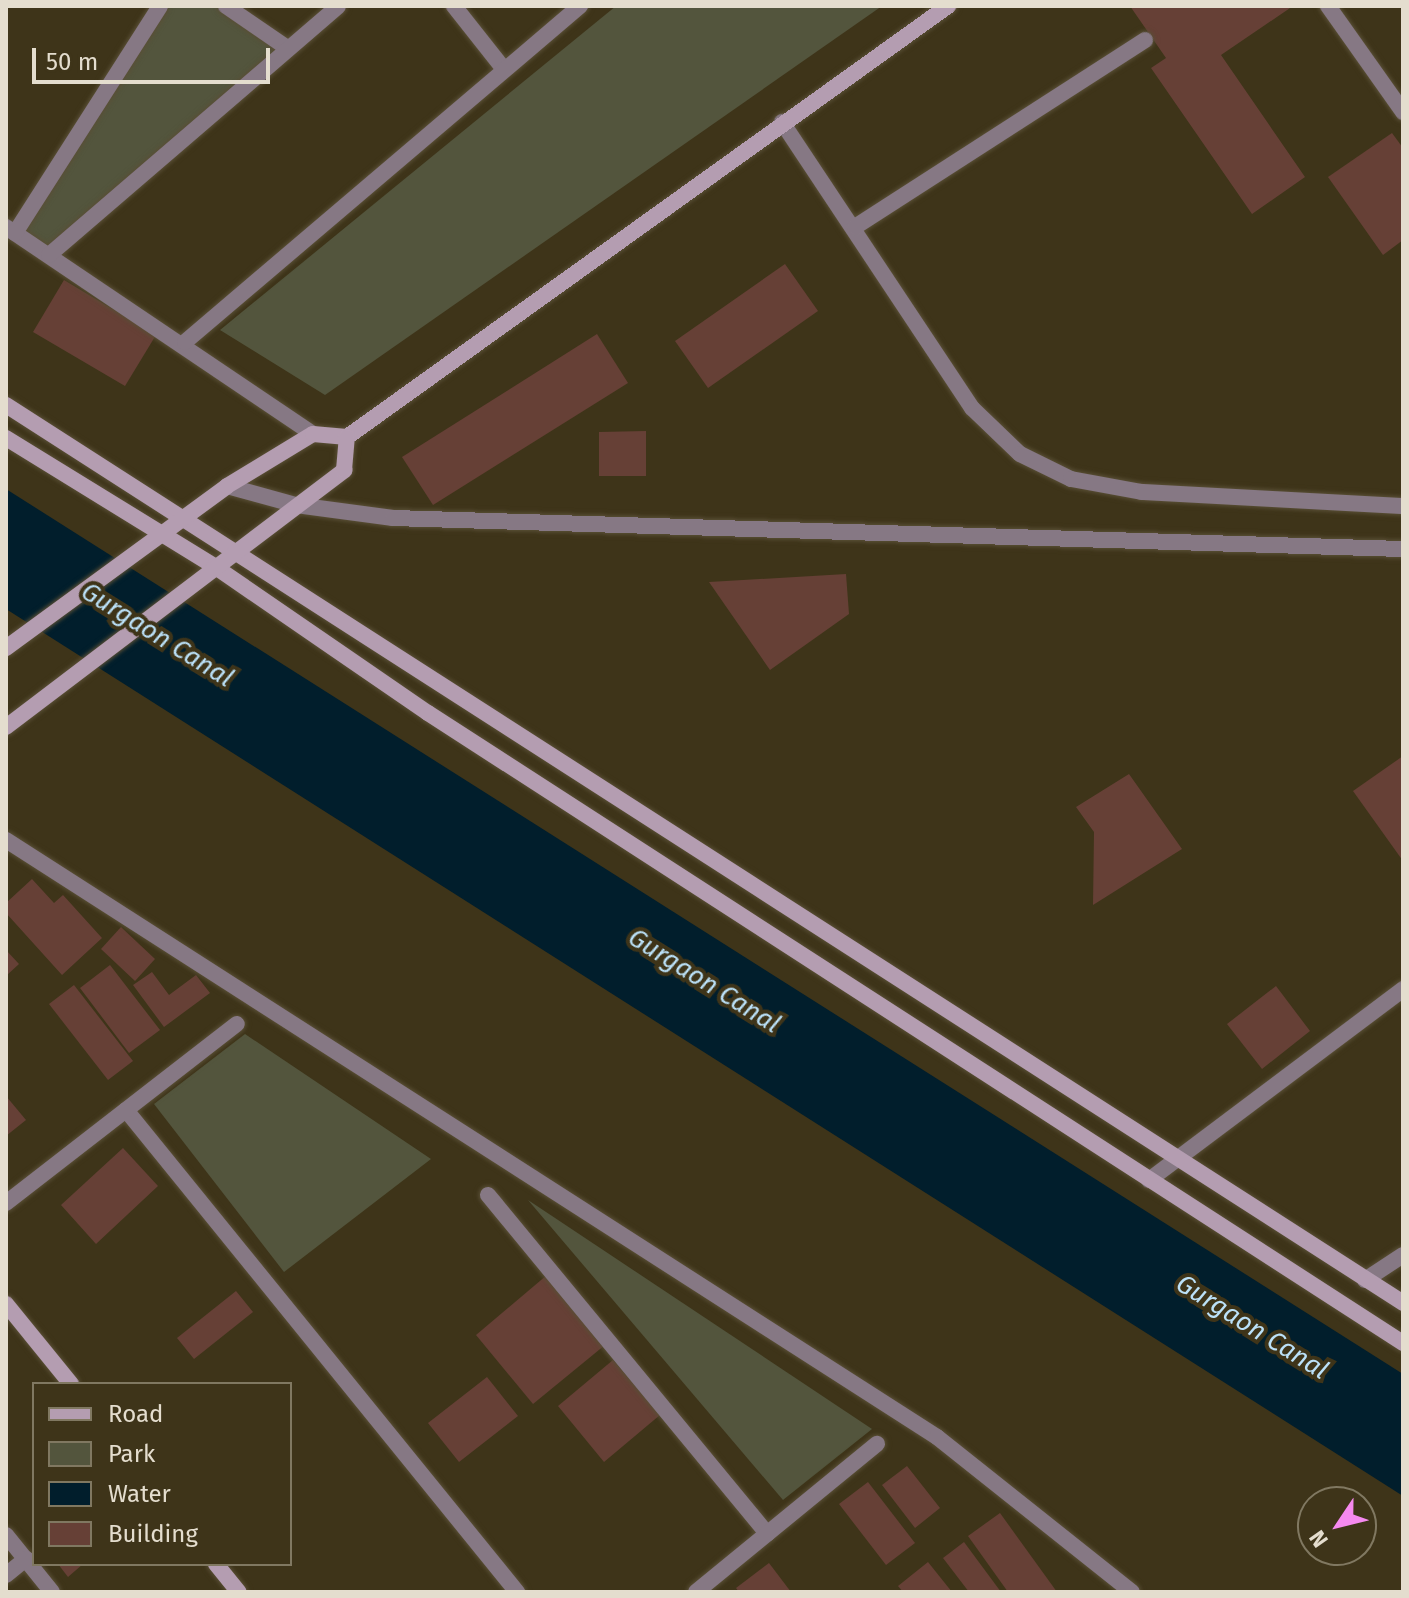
<!DOCTYPE html>
<html>
<head>
<meta charset="utf-8">
<style>
  body { margin:0 }
  #map { position:relative; width:1409px; height:1598px; overflow:hidden; background:#3e3419; font-family:"Fira Sans",sans-serif }
  div>[style] { position:absolute }
  .green>* { inset:0; background:#53553d }
  .water>* { inset:0; background:#011e2c }
  .building>* { inset:0; background:#664036 }
  .roads { filter:drop-shadow(0 0 2px #594f36) drop-shadow(0 0 2px #594f36) }
  .lane>* { height:16px; margin:-8px; padding:0 8px; transform-origin:8px; border-radius:8px; background:#867884 }
  .street>* { height:16px; margin:-8px; padding:0 8px; transform-origin:8px; border-radius:8px; background:#867884 }
  .secondary>* { height:16px; margin:-8px; padding:0 8px; transform-origin:8px; border-radius:8px; background:#b49db1 }
  span { translate:-50% -50%; white-space:nowrap; text-align:center; line-height:1.15; -webkit-text-stroke:8px #3e3419; paint-order:stroke }
  .water-label { font-size:26px; color:#bbe1f8; font-style:italic }
  .frame { position:absolute; inset:0; border:8px solid #e4ddce; pointer-events:none }
  .legend { position:absolute; left:32px; top:1382px; width:260px; height:184px; box-sizing:border-box; background:#3e3419; border:2px solid #807861; margin:0; padding:10px 14px; list-style:none; font-size:24px; color:#e4ddce }
  .legend li { display:flex; align-items:center; gap:16px; height:40px }
  .legend b { width:40px; border:2px solid #807861 }
  .north { position:absolute; left:1297px; top:1486px; width:80px; height:80px; box-sizing:border-box; background:#3e3419; border:2px solid #807861; border-radius:50%; rotate:235deg; font-size:22px; font-weight:700; line-height:32px; text-align:center; color:#e4ddce }
  .north::after { content:''; display:block; margin:auto; width:28px; height:36px; background:#f589ef; clip-path:polygon(50% 0,100% 100%,50% 72%,0 100%) }
  .scale { position:absolute; left:32px; top:48px; width:238px; height:36px; box-sizing:border-box; border:4px solid #e4ddce; border-top:0; padding-left:10px; font-size:24px; line-height:28px; white-space:nowrap; color:#e4ddce; -webkit-text-stroke:6px #3e3419; paint-order:stroke }
</style>
</head>
<body>
<div id="map">
  <div class="green">
    <i style="clip-path:polygon(160px 6px,226px 6px,287px 48px,49px 255px,16px 233px)"></i>
    <i style="clip-path:polygon(616px 6px,882px 6px,325px 395px,220px 330px)"></i>
    <i style="clip-path:polygon(245px 1034px,431px 1159px,284px 1272px,154px 1104px)"></i>
    <i style="clip-path:polygon(528px 1200px,872px 1429px,783px 1500px)"></i>
  </div>
  <div class="water">
    <i style="clip-path:polygon(6px 489px,1403px 1374px,1403px 1496px,6px 609px)"></i>
  </div>
  <div class="building">
    <i style="clip-path:polygon(1130px 6px,1293px 6px,1221px 55px,1305px 177px,1252px 214px,1151px 68px,1166px 58px)"></i>
    <i style="clip-path:polygon(1392px 133px,1403px 148px,1403px 240px,1383px 255px,1328px 177px)"></i>
    <i style="clip-path:polygon(785px 264px,818px 311px,708px 388px,675px 341px)"></i>
    <i style="clip-path:polygon(64px 280px,156px 335px,125px 386px,33px 332px)"></i>
    <i style="clip-path:polygon(597px 334px,628px 383px,433px 505px,402px 457px)"></i>
    <i style="clip-path:polygon(646px 431px,646px 476px,599px 476px,599px 432px)"></i>
    <i style="clip-path:polygon(846px 574px,849px 614px,770px 670px,709px 582px)"></i>
    <i style="clip-path:polygon(1403px 756px,1403px 861px,1353px 791px)"></i>
    <i style="clip-path:polygon(1129px 774px,1182px 849px,1093px 905px,1094px 832px,1076px 807px)"></i>
    <i style="clip-path:polygon(32px 879px,54px 903px,63px 895px,102px 938px,62px 975px,6px 913px,6px 903px)"></i>
    <i style="clip-path:polygon(121px 927px,155px 959px,135px 981px,101px 949px)"></i>
    <i style="clip-path:polygon(6px 950px,19px 964px,6px 976px)"></i>
    <i style="clip-path:polygon(110px 965px,160px 1030px,129px 1053px,80px 988px)"></i>
    <i style="clip-path:polygon(152px 972px,169px 995px,196px 975px,210px 993px,164px 1027px,133px 985px)"></i>
    <i style="clip-path:polygon(74px 985px,133px 1061px,108px 1080px,49px 1004px)"></i>
    <i style="clip-path:polygon(1276px 986px,1310px 1031px,1262px 1069px,1227px 1024px)"></i>
    <i style="clip-path:polygon(6px 1096px,26px 1120px,6px 1136px)"></i>
    <i style="clip-path:polygon(123px 1148px,158px 1186px,96px 1244px,61px 1205px)"></i>
    <i style="clip-path:polygon(547px 1275px,605px 1345px,533px 1404px,476px 1335px)"></i>
    <i style="clip-path:polygon(236px 1291px,253px 1312px,194px 1359px,177px 1338px)"></i>
    <i style="clip-path:polygon(613px 1360px,660px 1415px,604px 1462px,558px 1406px)"></i>
    <i style="clip-path:polygon(487px 1377px,518px 1416px,459px 1462px,428px 1423px)"></i>
    <i style="clip-path:polygon(907px 1466px,940px 1508px,915px 1528px,882px 1485px)"></i>
    <i style="clip-path:polygon(868px 1482px,915px 1543px,886px 1565px,839px 1504px)"></i>
    <i style="clip-path:polygon(1000px 1513px,1057px 1592px,1008px 1592px,968px 1536px)"></i>
    <i style="clip-path:polygon(964px 1542px,1001px 1592px,969px 1592px,943px 1558px)"></i>
    <i style="clip-path:polygon(928px 1562px,952px 1592px,903px 1592px,898px 1586px)"></i>
    <i style="clip-path:polygon(769px 1563px,791px 1592px,739px 1592px,736px 1588px)"></i>
    <i style="clip-path:polygon(58px 1564px,83px 1564px,68px 1577px)"></i>
  </div>
  <div class="roads">
    <div class="lane">
      <i style="left:782px;top:122px;width:343px;rotate:56.4deg"></i>
      <i style="left:972px;top:408px;width:66px;rotate:43.8deg"></i>
      <i style="left:1020px;top:454px;width:57px;rotate:26.1deg"></i>
      <i style="left:1071px;top:479px;width:72px;rotate:10.4deg"></i>
      <i style="left:1142px;top:492px;width:261px;rotate:3.1deg"></i>
      <i style="left:855px;top:227px;width:345px;rotate:-32.8deg"></i>
    </div>
    <div class="street">
      <i style="left:226px;top:6px;width:74px;rotate:34.5deg"></i>
      <i style="left:454px;top:6px;width:79px;rotate:51.7deg"></i>
      <i style="left:1328px;top:6px;width:130px;rotate:54.7deg"></i>
      <i style="left:6px;top:227px;width:370px;rotate:34deg"></i>
      <i style="left:15px;top:233px;width:269px;rotate:-57.4deg"></i>
      <i style="left:49px;top:255px;width:381px;rotate:-40.7deg"></i>
      <i style="left:185px;top:342px;width:519px;rotate:-40.39deg"></i>
      <i style="left:227px;top:486px;width:72px;rotate:15.4deg"></i>
      <i style="left:296px;top:505px;width:98px;rotate:7.6deg"></i>
      <i style="left:393px;top:518px;width:1010px;rotate:1.76deg"></i>
      <i style="left:6px;top:840px;width:1106px;rotate:32.67deg"></i>
      <i style="left:937px;top:1437px;width:249px;rotate:38.5deg"></i>
      <i style="left:126px;top:1110px;width:621px;rotate:50.95deg"></i>
      <i style="left:1149px;top:1180px;width:318px;rotate:-36.9deg"></i>
      <i style="left:488px;top:1195px;width:439px;rotate:50.5deg"></i>
      <i style="left:6px;top:1203px;width:292px;rotate:-37.8deg"></i>
      <i style="left:1365px;top:1280px;width:45px;rotate:-33.3deg"></i>
      <i style="left:6px;top:1535px;width:73px;rotate:51.1deg"></i>
      <i style="left:6px;top:1575px;width:26px;rotate:-39deg"></i>
      <i style="left:696px;top:1592px;width:234px;rotate:-39.3deg"></i>
    </div>
    <div class="secondary">
      <i style="left:6px;top:405px;width:1661px;rotate:32.73deg"></i>
      <i style="left:6px;top:438px;width:244px;rotate:31.6deg"></i>
      <i style="left:214px;top:566px;width:260px;rotate:34.5deg"></i>
      <i style="left:428px;top:713px;width:1161px;rotate:32.87deg"></i>
      <i style="left:6px;top:648px;width:274px;rotate:-36.2deg"></i>
      <i style="left:227px;top:486px;width:100px;rotate:-31.2deg"></i>
      <i style="left:313px;top:434px;width:34px;rotate:5deg"></i>
      <i style="left:347px;top:437px;width:740px;rotate:-35.65deg"></i>
      <i style="left:6px;top:727px;width:425px;rotate:-37.2deg"></i>
      <i style="left:344px;top:470px;width:33px;rotate:-85deg"></i>
      <i style="left:6px;top:1304px;width:103px;rotate:50.9deg"></i>
      <i style="left:216px;top:1564px;width:36px;rotate:51deg"></i>
    </div>
  </div>
  <div class="water-label">
    <span style="left:157px;top:635px;rotate:32deg">Gurgaon Canal</span>
    <span style="left:704px;top:981px;rotate:32deg">Gurgaon Canal</span>
    <span style="left:1252px;top:1327px;rotate:32deg">Gurgaon Canal</span>
  </div>
  <div class="frame"></div>
  <ul class="legend">
  <li><b style="height:10px;background:#b49db1"></b>Road</li>
  <li><b style="height:22px;background:#53553d"></b>Park</li>
  <li><b style="height:22px;background:#011e2c"></b>Water</li>
  <li><b style="height:22px;background:#664036"></b>Building</li>
  </ul>
  <div class="north">N</div>
  <div class="scale">50 m</div>
</div>
</body>
</html>
